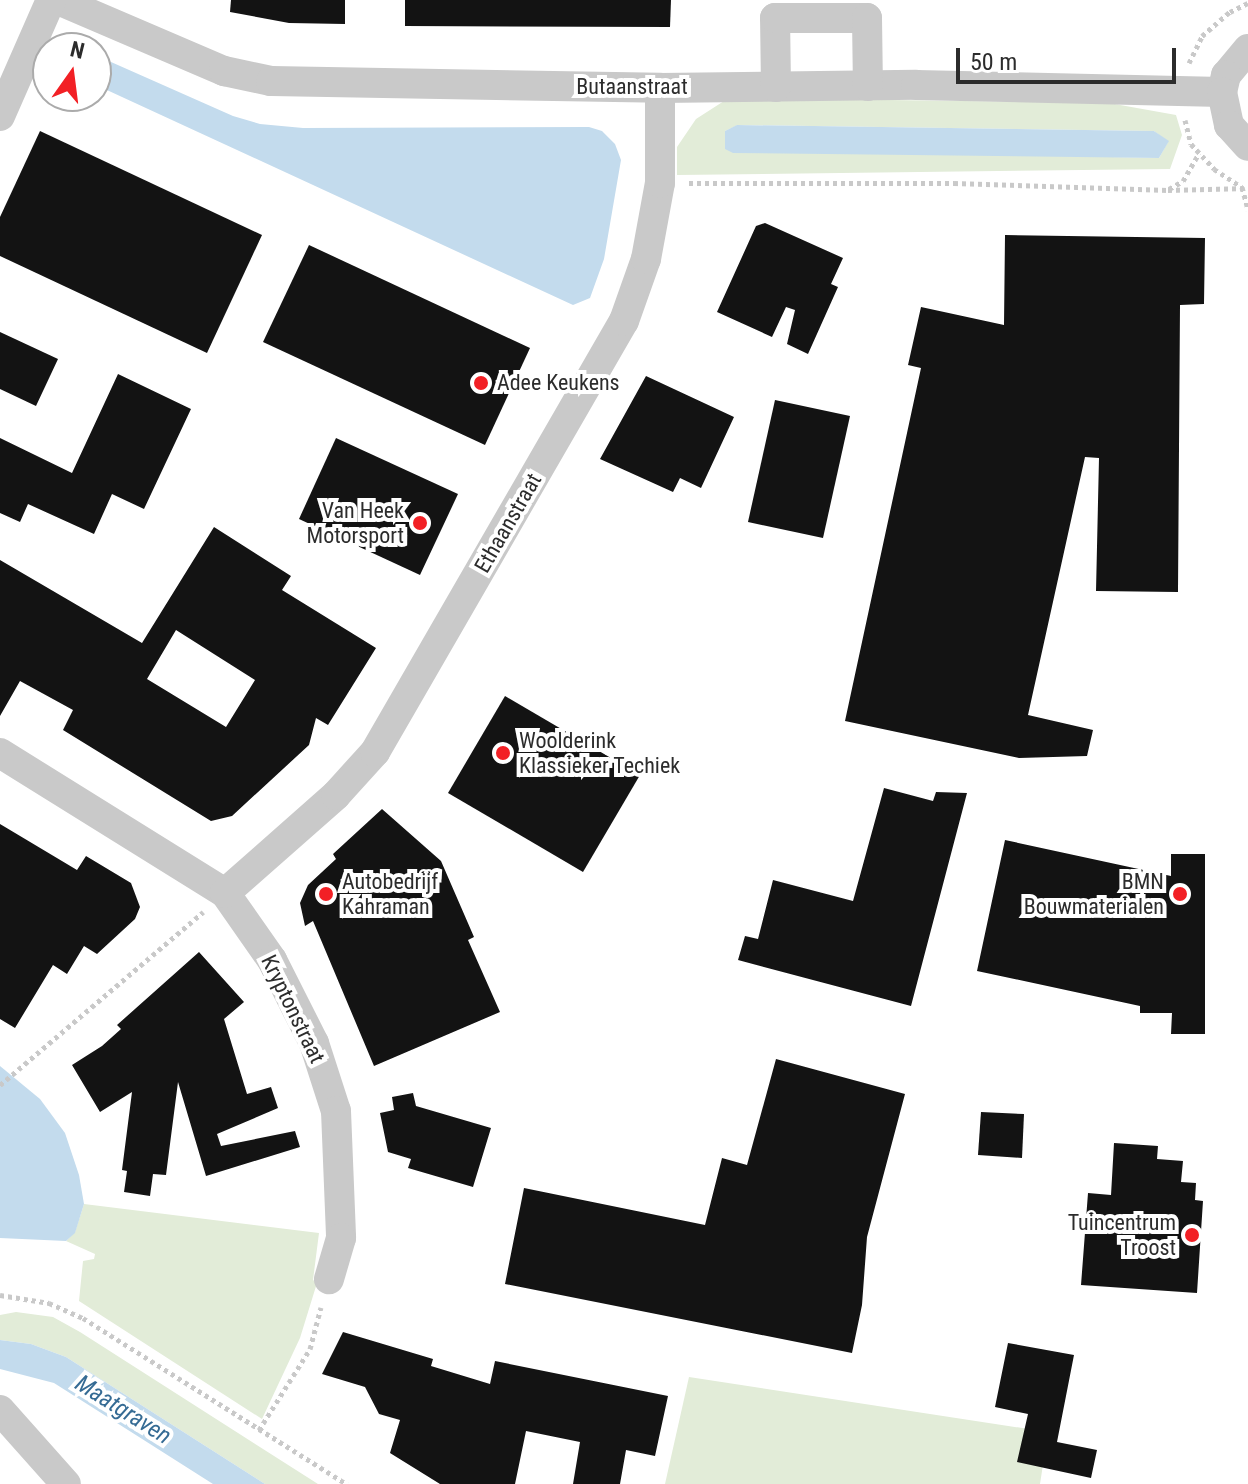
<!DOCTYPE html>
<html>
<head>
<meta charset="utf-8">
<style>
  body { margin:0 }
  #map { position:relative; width:1248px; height:1484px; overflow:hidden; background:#fff; font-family:"Roboto Condensed",sans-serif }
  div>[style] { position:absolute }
  .green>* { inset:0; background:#e2ecd8 }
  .water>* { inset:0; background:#c3dbed }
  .building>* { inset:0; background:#131313 }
  .path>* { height:5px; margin-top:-2.5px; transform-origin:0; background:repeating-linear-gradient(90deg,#c9c9c9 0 4px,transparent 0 8px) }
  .minor>* { height:30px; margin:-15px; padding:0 15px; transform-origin:15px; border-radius:15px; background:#c9c9c9 }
  .dots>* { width:22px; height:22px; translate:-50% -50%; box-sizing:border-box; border:4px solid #fff; border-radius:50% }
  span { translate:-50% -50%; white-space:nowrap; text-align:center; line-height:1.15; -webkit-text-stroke:8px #fff; paint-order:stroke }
  .street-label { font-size:22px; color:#2c2c2c }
  .poi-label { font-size:22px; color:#2c2c2c }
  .left { translate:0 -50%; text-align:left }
  .right { translate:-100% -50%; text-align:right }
  .water-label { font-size:24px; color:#356b94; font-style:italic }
  .north { position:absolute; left:32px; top:32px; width:80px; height:80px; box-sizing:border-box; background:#fff; border:2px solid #ababab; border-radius:50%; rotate:14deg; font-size:22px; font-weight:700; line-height:32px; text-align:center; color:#2c2c2c }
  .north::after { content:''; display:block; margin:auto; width:28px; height:36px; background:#f22025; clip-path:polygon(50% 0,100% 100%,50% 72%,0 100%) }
  .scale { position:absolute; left:956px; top:48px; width:220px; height:36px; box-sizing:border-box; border:4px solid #2c2c2c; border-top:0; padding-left:10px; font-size:24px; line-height:28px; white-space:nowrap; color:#2c2c2c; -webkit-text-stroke:6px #fff; paint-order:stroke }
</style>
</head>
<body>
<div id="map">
  <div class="green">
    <i style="clip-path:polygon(evenodd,744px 98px,1109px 103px,1176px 115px,1182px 135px,1170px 169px,677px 175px,677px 147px,696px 119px,724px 101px,744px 98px,738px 125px,1154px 131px,1168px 142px,1159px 158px,725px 149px,725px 131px,738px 125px)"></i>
    <i style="clip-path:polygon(84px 1204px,319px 1233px,313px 1280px,317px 1283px,300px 1338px,262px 1419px,79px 1301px,83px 1261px,94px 1259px,95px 1254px,66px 1241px,75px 1232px)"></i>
    <i style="clip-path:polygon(16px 1312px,53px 1317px,80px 1332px,318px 1484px,265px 1484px,66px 1357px,31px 1344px,0 1340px,0 1315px)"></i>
    <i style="clip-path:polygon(689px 1377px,1048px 1432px,1040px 1484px,665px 1484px)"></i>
  </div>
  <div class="water">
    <i style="clip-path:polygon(102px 58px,233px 116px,260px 124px,303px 128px,589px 127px,602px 131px,615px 144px,621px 160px,604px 259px,590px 298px,573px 305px,96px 85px,96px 60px)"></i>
    <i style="clip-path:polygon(737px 125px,1154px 131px,1169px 141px,1159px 158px,733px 153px,725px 149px,725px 131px)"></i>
    <i style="clip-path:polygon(0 1066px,40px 1099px,65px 1133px,79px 1175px,84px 1204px,75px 1233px,66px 1241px,0 1238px)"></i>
    <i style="clip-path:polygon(0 1340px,31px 1344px,66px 1357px,265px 1484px,213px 1484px,54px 1383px,0 1369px)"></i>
  </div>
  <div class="building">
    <i style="clip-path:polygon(231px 0,345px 0,345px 24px,289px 23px,230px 12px)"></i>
    <i style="clip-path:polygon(405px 0,671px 0,670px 27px,405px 26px)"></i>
    <i style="clip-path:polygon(40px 131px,262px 235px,207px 353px,0 256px,0 217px)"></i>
    <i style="clip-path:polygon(765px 223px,843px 258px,831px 284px,838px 287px,808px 354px,787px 344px,795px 310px,786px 307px,772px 337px,717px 312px,756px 226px)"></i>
    <i style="clip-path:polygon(1005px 235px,1205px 238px,1204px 304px,1180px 305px,1178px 592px,1096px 591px,1099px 458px,1085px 457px,1028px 715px,1093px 730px,1087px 756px,1019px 758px,845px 721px,921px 368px,908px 365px,921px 307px,1004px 325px)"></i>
    <i style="clip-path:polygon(309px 245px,530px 348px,485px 445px,263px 342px)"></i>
    <i style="clip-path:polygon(0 332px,58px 359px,36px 406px,0 389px)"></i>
    <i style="clip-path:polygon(118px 374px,191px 409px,144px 509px,112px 494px,94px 534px,28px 504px,20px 522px,0 513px,0 438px,72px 473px)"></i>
    <i style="clip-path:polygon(646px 376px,734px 417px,701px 488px,680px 478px,673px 492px,600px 459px)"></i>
    <i style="clip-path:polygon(775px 400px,850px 416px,823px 538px,748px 522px)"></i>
    <i style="clip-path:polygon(336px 438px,458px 494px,420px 575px,299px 519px)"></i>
    <i style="clip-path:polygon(evenodd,214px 527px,291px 576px,282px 590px,376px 648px,328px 725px,316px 718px,309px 745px,232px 816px,211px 821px,63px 730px,73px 710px,20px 681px,0 716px,0 560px,142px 643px,214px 527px,176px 630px,255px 680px,226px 727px,147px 679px,176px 630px)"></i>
    <i style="clip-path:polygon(505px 696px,640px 775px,583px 872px,448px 793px)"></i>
    <i style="clip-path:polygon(884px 788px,933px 801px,936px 792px,967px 793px,911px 1006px,738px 960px,745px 936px,758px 939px,773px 880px,853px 901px)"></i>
    <i style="clip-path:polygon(382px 809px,441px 861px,474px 937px,468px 940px,500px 1012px,374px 1066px,313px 921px,305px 926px,300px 903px,308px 885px,336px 859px,333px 854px)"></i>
    <i style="clip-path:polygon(0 824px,77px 870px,86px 856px,131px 883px,140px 907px,135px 919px,97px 954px,84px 946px,67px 974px,53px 965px,15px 1028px,0 1019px)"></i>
    <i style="clip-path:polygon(1005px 840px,1171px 876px,1171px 854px,1205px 854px,1205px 1034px,1171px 1034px,1172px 1013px,1140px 1013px,1140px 1006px,977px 971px)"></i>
    <i style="clip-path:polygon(199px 952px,244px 1002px,224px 1019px,247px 1094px,271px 1087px,278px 1108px,217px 1134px,221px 1146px,295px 1131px,300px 1147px,206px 1176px,178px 1082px,166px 1175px,153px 1174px,150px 1196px,124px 1192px,127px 1171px,122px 1170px,132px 1092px,100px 1112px,72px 1065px,102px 1046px,121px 1029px,117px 1025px)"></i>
    <i style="clip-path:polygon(776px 1059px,905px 1094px,867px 1237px,862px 1305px,852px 1353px,505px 1284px,524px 1188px,705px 1225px,722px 1158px,747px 1165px)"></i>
    <i style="clip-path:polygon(413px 1093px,416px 1106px,491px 1128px,473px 1187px,408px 1168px,411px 1159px,388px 1152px,380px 1113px,394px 1110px,392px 1097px)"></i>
    <i style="clip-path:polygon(981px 1112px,1024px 1114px,1022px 1158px,978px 1155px)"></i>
    <i style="clip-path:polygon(1114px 1143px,1158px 1146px,1157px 1159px,1183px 1161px,1181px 1182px,1196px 1183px,1195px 1200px,1203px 1201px,1197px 1293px,1081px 1285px,1088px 1193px,1111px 1195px)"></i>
    <i style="clip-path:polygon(343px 1332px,433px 1359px,431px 1366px,490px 1384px,495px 1361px,668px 1396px,655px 1456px,626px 1450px,620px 1484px,573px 1484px,580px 1442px,526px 1431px,515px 1484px,440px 1484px,390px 1453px,400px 1420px,379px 1414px,365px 1387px,322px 1374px)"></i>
    <i style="clip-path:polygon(1008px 1343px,1074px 1355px,1057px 1442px,1097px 1450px,1091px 1478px,1017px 1462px,1028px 1414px,995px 1407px)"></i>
  </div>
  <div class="path">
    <i style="left:1189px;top:63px;width:30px;rotate:-64deg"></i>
    <i style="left:1202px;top:36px;width:37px;rotate:-41deg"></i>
    <i style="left:1230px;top:12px;width:20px;rotate:-27deg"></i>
    <i style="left:1185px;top:120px;width:25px;rotate:76deg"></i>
    <i style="left:1191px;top:144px;width:34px;rotate:47deg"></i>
    <i style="left:1214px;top:169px;width:33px;rotate:33deg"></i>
    <i style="left:1242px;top:187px;width:24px;rotate:75deg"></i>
    <i style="left:689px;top:183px;width:265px"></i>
    <i style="left:954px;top:183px;width:214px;rotate:1.9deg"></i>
    <i style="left:1168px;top:190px;width:80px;rotate:-1.4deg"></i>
    <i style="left:1169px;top:189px;width:16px;rotate:-30deg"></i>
    <i style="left:1183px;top:181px;width:32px;rotate:-60deg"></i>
    <i style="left:0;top:1085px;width:267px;rotate:-40.4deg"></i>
    <i style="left:0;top:1295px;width:50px;rotate:9.3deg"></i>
    <i style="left:49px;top:1303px;width:37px;rotate:24deg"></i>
    <i style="left:83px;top:1318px;width:312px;rotate:32.2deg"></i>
    <i style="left:259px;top:1430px;width:96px;rotate:-57.8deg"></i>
    <i style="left:310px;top:1349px;width:43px;rotate:-75.3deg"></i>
  </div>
  <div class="minor">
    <i style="left:58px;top:0;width:181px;rotate:23.2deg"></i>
    <i style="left:224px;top:71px;width:48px;rotate:12deg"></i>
    <i style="left:271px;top:81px;width:389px;rotate:1deg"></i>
    <i style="left:660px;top:88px;width:256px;rotate:-0.7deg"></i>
    <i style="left:916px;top:85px;width:306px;rotate:1.3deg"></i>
    <i style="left:1248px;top:49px;width:34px;rotate:130deg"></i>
    <i style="left:1226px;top:75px;width:17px;rotate:103deg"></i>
    <i style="left:1222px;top:92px;width:34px;rotate:78deg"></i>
    <i style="left:1229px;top:125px;width:28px;rotate:48deg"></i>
    <i style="left:776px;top:87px;width:69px;rotate:-90.8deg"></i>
    <i style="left:775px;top:18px;width:92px"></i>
    <i style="left:867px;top:18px;width:68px;rotate:89.2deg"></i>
    <i style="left:0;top:116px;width:127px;rotate:-66.3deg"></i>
    <i style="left:0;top:753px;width:265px;rotate:31.9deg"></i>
    <i style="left:225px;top:893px;width:82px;rotate:55deg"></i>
    <i style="left:272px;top:960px;width:93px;rotate:63.2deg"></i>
    <i style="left:314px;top:1043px;width:71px;rotate:72.1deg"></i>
    <i style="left:336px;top:1111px;width:127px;rotate:87.7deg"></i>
    <i style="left:341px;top:1238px;width:43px;rotate:106.3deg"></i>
    <i style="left:225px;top:893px;width:148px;rotate:-41.4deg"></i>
    <i style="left:336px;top:795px;width:58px;rotate:-47.8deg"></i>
    <i style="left:375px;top:752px;width:498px;rotate:-60deg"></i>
    <i style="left:624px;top:321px;width:66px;rotate:-70.5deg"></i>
    <i style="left:646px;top:259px;width:77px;rotate:-79.6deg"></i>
    <i style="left:660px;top:183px;width:95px;rotate:-90deg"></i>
    <i style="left:0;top:1410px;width:99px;rotate:48.3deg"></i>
  </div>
  <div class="dots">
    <i style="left:481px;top:383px;background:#f22025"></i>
    <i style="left:420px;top:523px;background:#f22025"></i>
    <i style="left:503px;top:753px;background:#f22025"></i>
    <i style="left:326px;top:894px;background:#f22025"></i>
    <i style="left:1180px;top:894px;background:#f22025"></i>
    <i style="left:1192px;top:1235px;background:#f22025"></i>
  </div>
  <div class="street-label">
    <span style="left:632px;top:87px">Butaanstraat</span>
    <span style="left:508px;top:523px;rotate:-60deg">Ethaanstraat</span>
    <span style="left:293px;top:1009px;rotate:64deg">Kryptonstraat</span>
  </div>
  <div class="poi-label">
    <span class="left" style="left:497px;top:383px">Adee Keukens</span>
    <span class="right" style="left:404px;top:523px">Van Heek<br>Motorsport</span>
    <span class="left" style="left:519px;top:753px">Woolderink<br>Klassieker Techiek</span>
    <span class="left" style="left:342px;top:894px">Autobedrijf<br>Kahraman</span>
    <span class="right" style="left:1164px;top:894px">BMN<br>Bouwmaterialen</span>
    <span class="right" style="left:1176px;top:1235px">Tuincentrum<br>Troost</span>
  </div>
  <div class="water-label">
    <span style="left:123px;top:1410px;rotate:32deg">Maatgraven</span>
  </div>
  <div class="north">N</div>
  <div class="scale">50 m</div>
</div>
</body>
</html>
